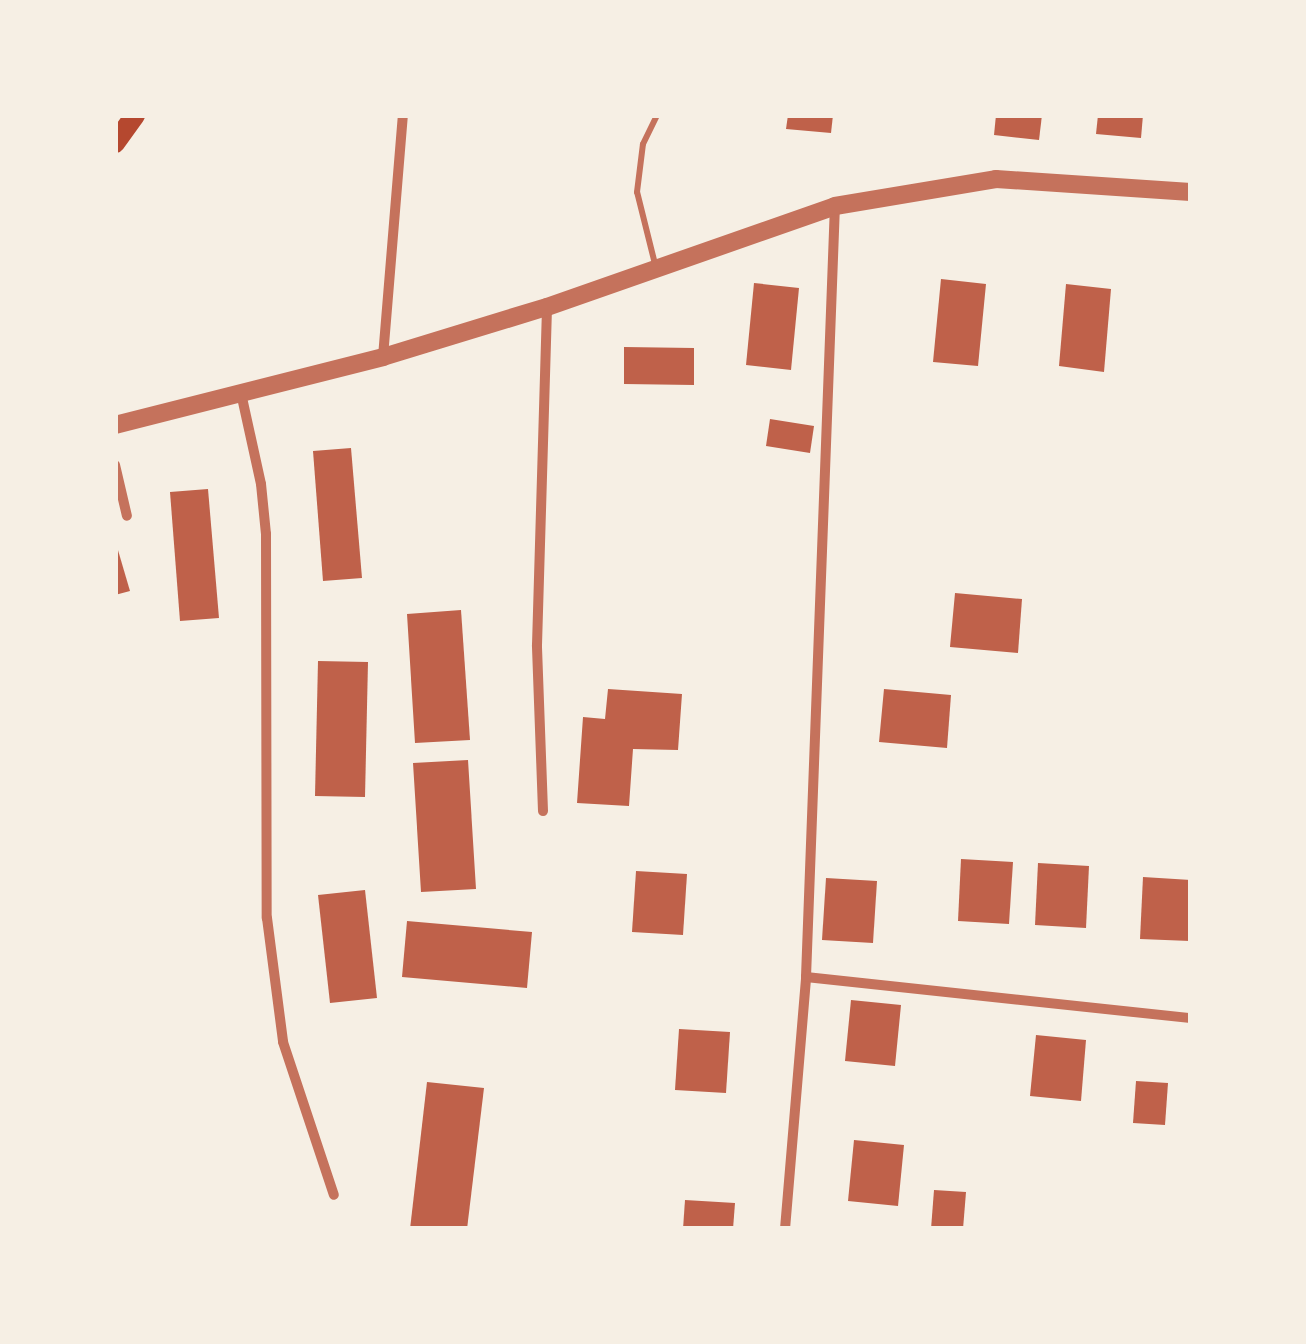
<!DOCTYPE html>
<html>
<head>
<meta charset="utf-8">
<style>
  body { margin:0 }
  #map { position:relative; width:1306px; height:1344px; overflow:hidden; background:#f6efe4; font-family:"Archivo Narrow",sans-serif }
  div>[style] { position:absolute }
  .building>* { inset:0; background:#bf614a }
  .service>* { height:6px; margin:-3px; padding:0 3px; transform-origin:3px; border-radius:3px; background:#c5725c }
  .minor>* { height:10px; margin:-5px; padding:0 5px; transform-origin:5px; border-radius:5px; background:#c5725c }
  .tertiary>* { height:18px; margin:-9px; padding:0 9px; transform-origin:9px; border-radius:9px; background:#c5725c }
  .secondary>* { height:20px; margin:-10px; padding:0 10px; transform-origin:10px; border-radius:10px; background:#b5482f }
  span { translate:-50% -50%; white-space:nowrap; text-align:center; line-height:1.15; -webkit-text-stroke:10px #f6efe4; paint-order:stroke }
  .frame { position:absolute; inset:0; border:118px solid #f6efe4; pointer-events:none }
</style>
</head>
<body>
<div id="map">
  <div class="building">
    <i style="clip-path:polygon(788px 115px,833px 115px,831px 133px,786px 129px)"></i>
    <i style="clip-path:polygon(996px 115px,1042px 115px,1039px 140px,994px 135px)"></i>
    <i style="clip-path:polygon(1098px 115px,1143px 115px,1141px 138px,1096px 134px)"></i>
    <i style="clip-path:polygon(941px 279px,986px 284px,978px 366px,933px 362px)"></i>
    <i style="clip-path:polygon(754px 283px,799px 288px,791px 370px,746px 365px)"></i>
    <i style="clip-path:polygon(1066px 284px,1111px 289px,1104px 372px,1059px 366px)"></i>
    <i style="clip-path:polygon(624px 347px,694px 348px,694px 385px,624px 384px)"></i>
    <i style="clip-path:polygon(770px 419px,814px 426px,810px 453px,766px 446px)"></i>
    <i style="clip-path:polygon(351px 448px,362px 578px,323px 581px,313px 451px)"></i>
    <i style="clip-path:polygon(208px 489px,219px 618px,180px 621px,170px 492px)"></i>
    <i style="clip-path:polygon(115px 540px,130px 591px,115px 595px)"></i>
    <i style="clip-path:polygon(955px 593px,1022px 599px,1018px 653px,950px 647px)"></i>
    <i style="clip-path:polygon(461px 610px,470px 740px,415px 743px,407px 614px)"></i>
    <i style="clip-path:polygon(318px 661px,368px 662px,365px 797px,315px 796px)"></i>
    <i style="clip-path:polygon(608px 689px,682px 694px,678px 750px,633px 749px,629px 806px,577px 803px,583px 717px,605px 719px)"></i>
    <i style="clip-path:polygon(884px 689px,951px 695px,947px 748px,879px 742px)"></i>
    <i style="clip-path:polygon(468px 760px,476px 889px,421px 892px,413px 763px)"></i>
    <i style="clip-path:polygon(961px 859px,1013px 862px,1009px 924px,958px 921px)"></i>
    <i style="clip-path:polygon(1038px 863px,1089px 866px,1086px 928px,1035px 925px)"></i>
    <i style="clip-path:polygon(636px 871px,687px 874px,683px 935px,632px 932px)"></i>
    <i style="clip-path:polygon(1143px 877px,1191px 880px,1190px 941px,1140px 939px)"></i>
    <i style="clip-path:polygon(826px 878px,877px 881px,873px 943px,822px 940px)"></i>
    <i style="clip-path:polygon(365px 890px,377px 998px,330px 1003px,318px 895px)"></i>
    <i style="clip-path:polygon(407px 921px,532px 932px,527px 988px,402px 977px)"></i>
    <i style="clip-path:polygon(851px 1000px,901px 1005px,895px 1066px,845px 1061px)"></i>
    <i style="clip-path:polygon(679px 1029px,730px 1032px,726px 1093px,675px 1090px)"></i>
    <i style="clip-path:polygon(1036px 1035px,1086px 1040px,1081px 1101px,1030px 1096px)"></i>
    <i style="clip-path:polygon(1136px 1081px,1168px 1083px,1165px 1125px,1133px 1123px)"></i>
    <i style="clip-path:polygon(427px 1082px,484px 1088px,467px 1229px,410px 1229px)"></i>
    <i style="clip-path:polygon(854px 1140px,904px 1145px,898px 1206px,848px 1201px)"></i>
    <i style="clip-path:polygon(934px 1190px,966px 1192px,963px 1229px,931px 1229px)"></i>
    <i style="clip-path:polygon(685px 1200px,735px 1203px,733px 1229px,683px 1229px)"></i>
  </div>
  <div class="service">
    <i style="left:656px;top:268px;width:78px;rotate:-104deg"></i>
    <i style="left:637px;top:192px;width:48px;rotate:-82.9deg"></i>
    <i style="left:643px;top:144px;width:32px;rotate:-64deg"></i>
  </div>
  <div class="minor">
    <i style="left:383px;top:357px;width:243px;rotate:-85.3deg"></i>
    <i style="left:241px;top:393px;width:93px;rotate:77.6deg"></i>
    <i style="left:261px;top:484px;width:50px;rotate:84.3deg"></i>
    <i style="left:266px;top:534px;width:384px;rotate:89.9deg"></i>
    <i style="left:267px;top:918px;width:125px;rotate:82.6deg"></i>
    <i style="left:283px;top:1042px;width:161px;rotate:71.6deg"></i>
    <i style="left:115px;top:465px;width:52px;rotate:76.8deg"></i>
    <i style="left:543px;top:811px;width:166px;rotate:-92.1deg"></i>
    <i style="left:537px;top:645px;width:338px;rotate:-88.3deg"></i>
    <i style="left:806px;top:977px;width:387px;rotate:6.1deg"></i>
    <i style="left:785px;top:1229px;width:253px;rotate:-85.2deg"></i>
    <i style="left:806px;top:977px;width:772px;rotate:-87.85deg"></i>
  </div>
  <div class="tertiary">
    <i style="left:115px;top:425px;width:276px;rotate:-14.2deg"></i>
    <i style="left:383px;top:357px;width:171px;rotate:-17deg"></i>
    <i style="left:547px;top:307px;width:305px;rotate:-19.3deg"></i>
    <i style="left:835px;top:206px;width:163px;rotate:-9.5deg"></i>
    <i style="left:996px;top:179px;width:195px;rotate:3.8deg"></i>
  </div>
  <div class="secondary">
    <i style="left:115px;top:143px;width:34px;rotate:-54deg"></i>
  </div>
  <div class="frame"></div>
</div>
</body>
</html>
